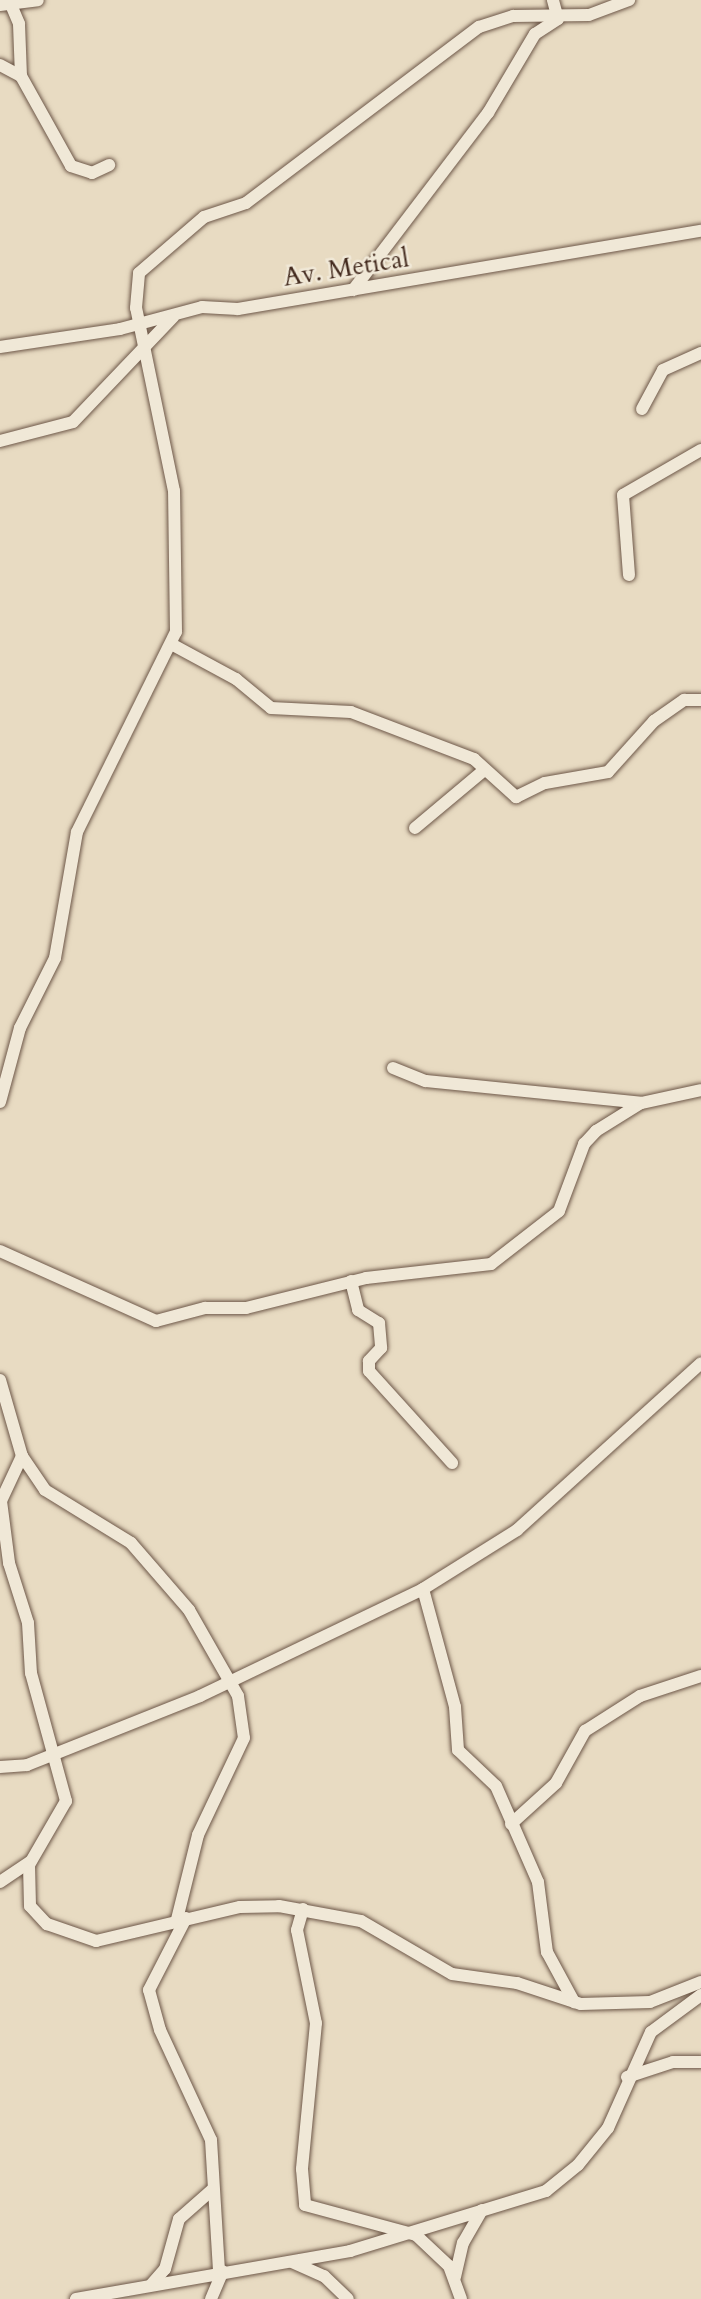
<!DOCTYPE html>
<html>
<head>
<meta charset="utf-8">
<style>
  body { margin:0 }
  #map { position:relative; width:701px; height:2299px; overflow:hidden; background:#e8dbc2; font-family:Cardo,serif }
  div>[style] { position:absolute }
  .roads { filter:drop-shadow(0 0 2px #6d5748) drop-shadow(0 0 2px #6d5748) }
  .minor>* { height:12px; margin:-6px; padding:0 6px; transform-origin:6px; border-radius:6px; background:#f0e8d7 }
  span { translate:-50% -50%; white-space:nowrap; text-align:center; line-height:1.15; -webkit-text-stroke:5px #f0e8d7; paint-order:stroke }
  .street-label { font-size:26px; color:#442b1f }
</style>
</head>
<body>
<div id="map">
  <div class="roads">
    <div class="minor">
      <i style="left:9px;top:0;width:26px;rotate:67deg"></i>
      <i style="left:19px;top:24px;width:52px;rotate:87.8deg"></i>
      <i style="left:0;top:5px;width:38px;rotate:-7deg"></i>
      <i style="left:0;top:65px;width:24px;rotate:28deg"></i>
      <i style="left:21px;top:76px;width:103px;rotate:60.9deg"></i>
      <i style="left:71px;top:166px;width:22px;rotate:18deg"></i>
      <i style="left:92px;top:173px;width:19px;rotate:-25deg"></i>
      <i style="left:353px;top:290px;width:223px;rotate:-52.7deg"></i>
      <i style="left:488px;top:113px;width:92px;rotate:-59.3deg"></i>
      <i style="left:535px;top:34px;width:27px;rotate:-33deg"></i>
      <i style="left:558px;top:19px;width:20px;rotate:-105deg"></i>
      <i style="left:0;top:347px;width:121px;rotate:-8.5deg"></i>
      <i style="left:120px;top:329px;width:85px;rotate:-15deg"></i>
      <i style="left:202px;top:307px;width:36px;rotate:3deg"></i>
      <i style="left:238px;top:309px;width:470px;rotate:-9.6deg"></i>
      <i style="left:642px;top:409px;width:44px;rotate:-61.7deg"></i>
      <i style="left:663px;top:370px;width:42px;rotate:-24.1deg"></i>
      <i style="left:0;top:441px;width:75px;rotate:-14.6deg"></i>
      <i style="left:73px;top:422px;width:146px;rotate:-46.4deg"></i>
      <i style="left:629px;top:575px;width:80px;rotate:-94.3deg"></i>
      <i style="left:623px;top:495px;width:90px;rotate:-30deg"></i>
      <i style="left:173px;top:645px;width:72px;rotate:28.4deg"></i>
      <i style="left:236px;top:679px;width:45px;rotate:39.6deg"></i>
      <i style="left:271px;top:708px;width:80px;rotate:2.9deg"></i>
      <i style="left:351px;top:712px;width:132px;rotate:20.9deg"></i>
      <i style="left:474px;top:759px;width:57px;rotate:42.1deg"></i>
      <i style="left:516px;top:797px;width:32px;rotate:-26deg"></i>
      <i style="left:545px;top:783px;width:64px;rotate:-9.9deg"></i>
      <i style="left:608px;top:772px;width:69px;rotate:-48deg"></i>
      <i style="left:654px;top:721px;width:37px;rotate:-35deg"></i>
      <i style="left:684px;top:700px;width:17px"></i>
      <i style="left:415px;top:828px;width:87px;rotate:-39.9deg"></i>
      <i style="left:393px;top:1068px;width:35px;rotate:22deg"></i>
      <i style="left:426px;top:1081px;width:216px;rotate:5.8deg"></i>
      <i style="left:0;top:1102px;width:77px;rotate:-74.9deg"></i>
      <i style="left:20px;top:1028px;width:78px;rotate:-63.4deg"></i>
      <i style="left:55px;top:958px;width:128px;rotate:-80.1deg"></i>
      <i style="left:77px;top:832px;width:223px;rotate:-63.7deg"></i>
      <i style="left:176px;top:632px;width:141px;rotate:-90.8deg"></i>
      <i style="left:174px;top:491px;width:187px;rotate:-101.7deg"></i>
      <i style="left:136px;top:308px;width:35px;rotate:-85deg"></i>
      <i style="left:139px;top:273px;width:86px;rotate:-40.7deg"></i>
      <i style="left:204px;top:217px;width:44px;rotate:-18.4deg"></i>
      <i style="left:246px;top:203px;width:292px;rotate:-37.1deg"></i>
      <i style="left:479px;top:27px;width:36px;rotate:-18deg"></i>
      <i style="left:513px;top:16px;width:76px;rotate:-0.8deg"></i>
      <i style="left:589px;top:15px;width:43px;rotate:-20.6deg"></i>
      <i style="left:0;top:1251px;width:171px;rotate:24.2deg"></i>
      <i style="left:156px;top:1321px;width:51px;rotate:-14.9deg"></i>
      <i style="left:205px;top:1308px;width:41px"></i>
      <i style="left:246px;top:1308px;width:124px;rotate:-14deg"></i>
      <i style="left:366px;top:1278px;width:126px;rotate:-6.4deg"></i>
      <i style="left:491px;top:1264px;width:86px;rotate:-37.9deg"></i>
      <i style="left:559px;top:1211px;width:72px;rotate:-69.5deg"></i>
      <i style="left:584px;top:1144px;width:18px;rotate:-47deg"></i>
      <i style="left:596px;top:1131px;width:53px;rotate:-31.9deg"></i>
      <i style="left:641px;top:1103px;width:61px;rotate:-12.2deg"></i>
      <i style="left:351px;top:1281px;width:30px;rotate:76deg"></i>
      <i style="left:358px;top:1310px;width:25px;rotate:32deg"></i>
      <i style="left:379px;top:1323px;width:25px;rotate:85deg"></i>
      <i style="left:381px;top:1348px;width:18px;rotate:133deg"></i>
      <i style="left:369px;top:1361px;width:10px;rotate:90deg"></i>
      <i style="left:369px;top:1371px;width:124px;rotate:47.9deg"></i>
      <i style="left:0;top:1380px;width:79px;rotate:73.9deg"></i>
      <i style="left:22px;top:1456px;width:41px;rotate:55.9deg"></i>
      <i style="left:45px;top:1490px;width:101px;rotate:31.6deg"></i>
      <i style="left:131px;top:1543px;width:89px;rotate:49.1deg"></i>
      <i style="left:189px;top:1610px;width:99px;rotate:60.3deg"></i>
      <i style="left:238px;top:1696px;width:42px;rotate:81.9deg"></i>
      <i style="left:244px;top:1738px;width:107px;rotate:115.4deg"></i>
      <i style="left:198px;top:1835px;width:87px;rotate:104deg"></i>
      <i style="left:22px;top:1456px;width:50px;rotate:115deg"></i>
      <i style="left:1px;top:1501px;width:63px;rotate:82.6deg"></i>
      <i style="left:9px;top:1563px;width:63px;rotate:72.4deg"></i>
      <i style="left:28px;top:1623px;width:50px;rotate:86.6deg"></i>
      <i style="left:31px;top:1673px;width:133px;rotate:74.7deg"></i>
      <i style="left:66px;top:1801px;width:74px;rotate:120deg"></i>
      <i style="left:29px;top:1865px;width:41px;rotate:88.6deg"></i>
      <i style="left:30px;top:1906px;width:25px;rotate:47deg"></i>
      <i style="left:47px;top:1924px;width:52px;rotate:19.1deg"></i>
      <i style="left:96px;top:1941px;width:148px;rotate:-13.3deg"></i>
      <i style="left:240px;top:1907px;width:39px;rotate:-1deg"></i>
      <i style="left:279px;top:1906px;width:83px;rotate:10.4deg"></i>
      <i style="left:361px;top:1921px;width:105px;rotate:30.2deg"></i>
      <i style="left:452px;top:1974px;width:66px;rotate:7.9deg"></i>
      <i style="left:517px;top:1983px;width:67px;rotate:18.2deg"></i>
      <i style="left:581px;top:2004px;width:69px;rotate:-1.7deg"></i>
      <i style="left:650px;top:2002px;width:55px;rotate:-21.4deg"></i>
      <i style="left:423px;top:1589px;width:122px;rotate:74.8deg"></i>
      <i style="left:455px;top:1707px;width:43px;rotate:86deg"></i>
      <i style="left:458px;top:1750px;width:52px;rotate:43.5deg"></i>
      <i style="left:496px;top:1786px;width:105px;rotate:66.4deg"></i>
      <i style="left:538px;top:1882px;width:71px;rotate:82.7deg"></i>
      <i style="left:547px;top:1952px;width:57px;rotate:61.6deg"></i>
      <i style="left:0;top:1767px;width:27px;rotate:-4deg"></i>
      <i style="left:27px;top:1765px;width:186px;rotate:-21.7deg"></i>
      <i style="left:200px;top:1696px;width:247px;rotate:-25.6deg"></i>
      <i style="left:423px;top:1589px;width:111px;rotate:-32.1deg"></i>
      <i style="left:517px;top:1530px;width:248px;rotate:-42.2deg"></i>
      <i style="left:511px;top:1824px;width:61px;rotate:-42.3deg"></i>
      <i style="left:556px;top:1783px;width:60px;rotate:-60.9deg"></i>
      <i style="left:585px;top:1731px;width:65px;rotate:-32.5deg"></i>
      <i style="left:640px;top:1696px;width:64px;rotate:-18.2deg"></i>
      <i style="left:0;top:1882px;width:36px;rotate:-34deg"></i>
      <i style="left:303px;top:1909px;width:22px;rotate:106deg"></i>
      <i style="left:297px;top:1930px;width:95px;rotate:78.5deg"></i>
      <i style="left:316px;top:2023px;width:147px;rotate:95.5deg"></i>
      <i style="left:302px;top:2169px;width:36px;rotate:85deg"></i>
      <i style="left:305px;top:2205px;width:115px;rotate:15.1deg"></i>
      <i style="left:416px;top:2235px;width:45px;rotate:43.2deg"></i>
      <i style="left:449px;top:2266px;width:35px;rotate:70deg"></i>
      <i style="left:186px;top:1918px;width:81px;rotate:117.2deg"></i>
      <i style="left:149px;top:1990px;width:41px;rotate:74.6deg"></i>
      <i style="left:160px;top:2030px;width:121px;rotate:65.1deg"></i>
      <i style="left:211px;top:2140px;width:131px;rotate:86.5deg"></i>
      <i style="left:627px;top:2077px;width:48px;rotate:-18.1deg"></i>
      <i style="left:673px;top:2062px;width:28px"></i>
      <i style="left:292px;top:2262px;width:35px;rotate:24deg"></i>
      <i style="left:324px;top:2276px;width:33px;rotate:44deg"></i>
      <i style="left:455px;top:2277px;width:35px;rotate:-77deg"></i>
      <i style="left:463px;top:2243px;width:38px;rotate:-60deg"></i>
      <i style="left:151px;top:2285px;width:21px;rotate:-49deg"></i>
      <i style="left:165px;top:2269px;width:52px;rotate:-74.4deg"></i>
      <i style="left:179px;top:2219px;width:45px;rotate:-41.4deg"></i>
      <i style="left:76px;top:2299px;width:278px;rotate:-9.9deg"></i>
      <i style="left:350px;top:2251px;width:205px;rotate:-17deg"></i>
      <i style="left:546px;top:2191px;width:41px;rotate:-39.1deg"></i>
      <i style="left:578px;top:2165px;width:48px;rotate:-51deg"></i>
      <i style="left:608px;top:2128px;width:105px;rotate:-65.9deg"></i>
      <i style="left:651px;top:2032px;width:62px;rotate:-36.5deg"></i>
      <i style="left:211px;top:2299px;width:30px;rotate:-67deg"></i>
    </div>
  </div>
  <div class="street-label">
    <span style="left:346px;top:268px;rotate:-9deg">Av. Metical</span>
  </div>
</div>
</body>
</html>
